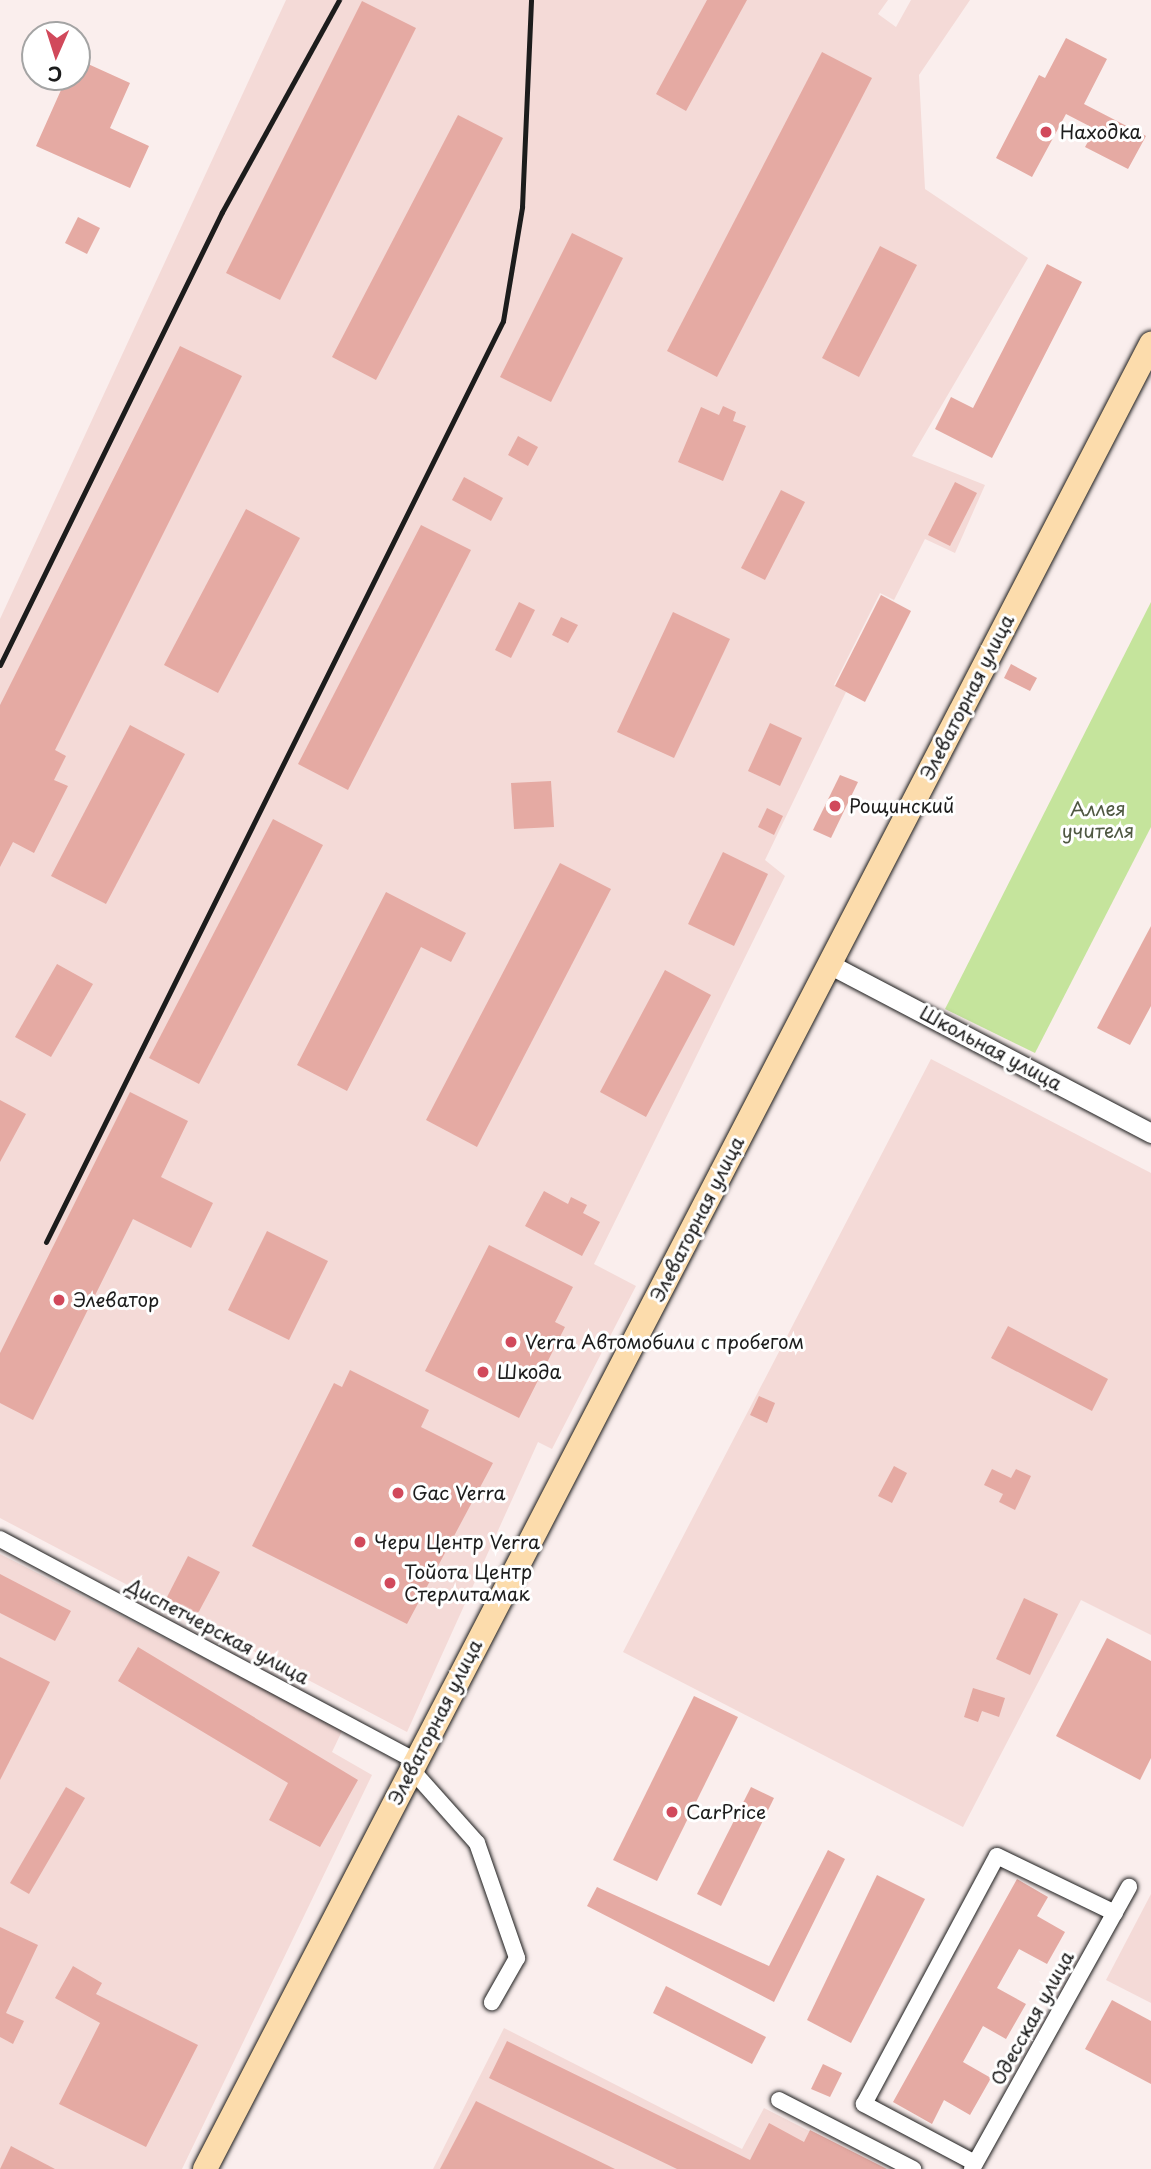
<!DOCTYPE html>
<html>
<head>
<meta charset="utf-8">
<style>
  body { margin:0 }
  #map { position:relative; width:1151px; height:2169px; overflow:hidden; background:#faeeed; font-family:"Playpen Sans",sans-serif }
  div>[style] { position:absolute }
  .built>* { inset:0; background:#f4dad7 }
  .green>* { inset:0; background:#c5e49c }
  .building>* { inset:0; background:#e5aaa3 }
  .roads { filter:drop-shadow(0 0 2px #1c1c1c) drop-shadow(0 0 2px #1c1c1c) }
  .minor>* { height:16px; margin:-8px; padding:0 8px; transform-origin:8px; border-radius:8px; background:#fff }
  .tertiary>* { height:19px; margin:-9.5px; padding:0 9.5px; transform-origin:9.5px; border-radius:9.5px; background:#fff }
  .primary>* { height:24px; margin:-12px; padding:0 12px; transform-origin:12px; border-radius:12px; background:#fcdcac }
  .rail>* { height:5px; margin:-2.5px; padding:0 2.5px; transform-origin:2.5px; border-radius:2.5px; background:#1c1c1c }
  .dots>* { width:19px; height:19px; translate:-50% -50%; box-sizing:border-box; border:4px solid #fff; border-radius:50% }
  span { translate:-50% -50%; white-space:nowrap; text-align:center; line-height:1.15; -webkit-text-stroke:6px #fff; paint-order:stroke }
  .poi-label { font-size:19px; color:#1c1c1c }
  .left { translate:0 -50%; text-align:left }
  .street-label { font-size:19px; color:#1c1c1c }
  .park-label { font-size:19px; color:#4f5842 }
  .north { position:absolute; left:21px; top:21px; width:70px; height:70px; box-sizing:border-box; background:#fff; border:2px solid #a4a4a4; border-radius:50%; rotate:183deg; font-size:19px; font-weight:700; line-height:28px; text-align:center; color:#1c1c1c }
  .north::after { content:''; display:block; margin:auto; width:24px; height:32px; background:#d1495b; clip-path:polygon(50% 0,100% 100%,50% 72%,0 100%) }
</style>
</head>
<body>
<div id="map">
  <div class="built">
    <i style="clip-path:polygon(286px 0,888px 0,878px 14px,896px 27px,911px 0,970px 0,919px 75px,925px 189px,1028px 258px,912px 456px,985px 485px,955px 553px,925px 539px,894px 600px,880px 593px,834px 685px,846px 692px,765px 860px,785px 876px,594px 1264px,636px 1286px,552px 1449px,538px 1442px,407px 1732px,0 1518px,0 619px)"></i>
    <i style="clip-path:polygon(931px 1059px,1151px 1173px,1151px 1635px,1081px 1600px,963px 1827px,623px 1652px)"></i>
    <i style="clip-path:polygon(0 1554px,343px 1729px,332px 1752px,372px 1775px,182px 2169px,0 2169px)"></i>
    <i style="clip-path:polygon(1151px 1894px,1151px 2003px,1106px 1980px)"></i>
    <i style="clip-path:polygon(504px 2028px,742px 2149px,764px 2108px,884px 2169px,433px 2169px)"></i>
  </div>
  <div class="green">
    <i style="clip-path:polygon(1151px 602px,1151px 827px,1035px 1053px,945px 1009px)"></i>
  </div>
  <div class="building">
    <i style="clip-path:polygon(707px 0,747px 0,686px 111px,656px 94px)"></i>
    <i style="clip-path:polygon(362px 1px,416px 28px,280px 300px,226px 273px)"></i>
    <i style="clip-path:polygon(1066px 38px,1107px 59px,1084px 104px,1146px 136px,1128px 169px,1085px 147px,1095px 129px,1066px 114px,1032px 177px,996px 158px,1039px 75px,1045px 78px)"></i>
    <i style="clip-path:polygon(822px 52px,872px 78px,717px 377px,667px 351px)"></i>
    <i style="clip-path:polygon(77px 59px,130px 83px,110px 128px,149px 146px,130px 188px,36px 146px,61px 90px,31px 77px,77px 77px)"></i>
    <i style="clip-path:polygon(458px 115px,503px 138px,376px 380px,332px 357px)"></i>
    <i style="clip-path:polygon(78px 217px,100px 228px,87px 254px,65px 243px)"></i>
    <i style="clip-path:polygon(572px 233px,623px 258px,551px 402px,500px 377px)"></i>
    <i style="clip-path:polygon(880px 246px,917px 265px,859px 377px,822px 358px)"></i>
    <i style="clip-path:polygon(1047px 264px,1082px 282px,992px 458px,935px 429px,951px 397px,973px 408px)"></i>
    <i style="clip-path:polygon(180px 346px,242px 376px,55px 750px,66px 756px,54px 780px,68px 786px,34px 853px,13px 842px,0 867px,0 705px)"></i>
    <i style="clip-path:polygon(723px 406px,736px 412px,733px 421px,746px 426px,723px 481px,678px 462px,701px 407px,719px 415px)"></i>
    <i style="clip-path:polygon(518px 436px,538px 447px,528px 466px,508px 455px)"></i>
    <i style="clip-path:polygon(464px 477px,503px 498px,491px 521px,452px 500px)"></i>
    <i style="clip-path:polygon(955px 482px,977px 493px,950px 546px,928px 535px)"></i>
    <i style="clip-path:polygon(781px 490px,805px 502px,765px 580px,741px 568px)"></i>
    <i style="clip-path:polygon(246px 509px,300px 538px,218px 693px,164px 665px)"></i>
    <i style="clip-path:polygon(421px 525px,471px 550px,348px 790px,298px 764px)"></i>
    <i style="clip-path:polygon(881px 595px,911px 611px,865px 702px,835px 686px)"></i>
    <i style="clip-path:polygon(519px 602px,535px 610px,511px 658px,495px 650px)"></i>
    <i style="clip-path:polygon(673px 612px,730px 639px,674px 758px,617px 732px)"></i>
    <i style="clip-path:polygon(561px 617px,578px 625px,568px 643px,552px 635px)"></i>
    <i style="clip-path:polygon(1011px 664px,1037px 678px,1030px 691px,1004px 678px)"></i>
    <i style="clip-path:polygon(770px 723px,802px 738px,780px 786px,748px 771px)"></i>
    <i style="clip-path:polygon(130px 725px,185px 754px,106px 904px,51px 876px)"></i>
    <i style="clip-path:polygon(840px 775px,858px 782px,831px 838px,813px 830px)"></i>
    <i style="clip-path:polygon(551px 781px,554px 827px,514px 829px,511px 783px)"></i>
    <i style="clip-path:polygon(767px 808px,783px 816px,774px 835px,758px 827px)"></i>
    <i style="clip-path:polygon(273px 819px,323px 845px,199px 1084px,149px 1058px)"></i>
    <i style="clip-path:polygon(723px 852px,768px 874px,734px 946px,688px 924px)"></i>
    <i style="clip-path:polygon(560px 863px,611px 889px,477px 1147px,426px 1120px)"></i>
    <i style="clip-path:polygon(386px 892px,466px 933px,451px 962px,421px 947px,347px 1091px,297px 1065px)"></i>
    <i style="clip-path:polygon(1151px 926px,1151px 1006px,1130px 1045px,1097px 1028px)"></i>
    <i style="clip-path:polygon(57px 964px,93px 984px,51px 1057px,15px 1037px)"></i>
    <i style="clip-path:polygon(665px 970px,711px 995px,646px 1117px,600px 1092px)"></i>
    <i style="clip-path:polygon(130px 1092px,188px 1121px,161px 1177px,213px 1203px,191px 1248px,133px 1219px,33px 1420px,0 1403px,0 1353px)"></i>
    <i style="clip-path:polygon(0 1100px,26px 1114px,0 1162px)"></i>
    <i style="clip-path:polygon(544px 1191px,568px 1204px,571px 1197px,587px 1205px,583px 1213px,600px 1222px,582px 1256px,525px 1226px)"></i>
    <i style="clip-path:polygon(267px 1231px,328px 1261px,289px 1340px,228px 1310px)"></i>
    <i style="clip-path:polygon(489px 1245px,573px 1287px,555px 1322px,565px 1327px,519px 1418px,425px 1371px)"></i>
    <i style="clip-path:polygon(1008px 1326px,1108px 1379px,1092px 1411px,991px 1358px)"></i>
    <i style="clip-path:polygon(350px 1370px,429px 1410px,421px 1427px,493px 1463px,407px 1624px,252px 1546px,334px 1383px,342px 1387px)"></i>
    <i style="clip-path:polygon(759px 1396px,775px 1403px,767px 1423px,750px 1415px)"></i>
    <i style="clip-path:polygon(894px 1466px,907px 1473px,892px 1503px,878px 1496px)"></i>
    <i style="clip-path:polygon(992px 1469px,1011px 1478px,1016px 1469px,1031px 1476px,1015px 1510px,999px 1502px,1003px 1494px,984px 1485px)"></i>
    <i style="clip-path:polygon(188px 1556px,220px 1572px,196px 1617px,165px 1601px)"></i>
    <i style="clip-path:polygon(0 1574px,71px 1611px,55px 1641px,0 1613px)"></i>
    <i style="clip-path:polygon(1024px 1598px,1058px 1614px,1030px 1675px,996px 1659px)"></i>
    <i style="clip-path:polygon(1107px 1638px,1151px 1661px,1151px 1758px,1140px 1780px,1056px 1736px)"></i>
    <i style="clip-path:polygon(138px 1647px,358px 1780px,320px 1847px,269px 1820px,288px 1783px,118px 1681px)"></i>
    <i style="clip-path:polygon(0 1657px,50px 1682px,0 1780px)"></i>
    <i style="clip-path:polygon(973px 1688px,1005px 1698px,999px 1717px,982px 1711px,978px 1722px,964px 1717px)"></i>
    <i style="clip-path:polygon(694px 1696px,738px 1717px,657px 1881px,613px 1860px)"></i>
    <i style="clip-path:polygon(66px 1787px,85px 1798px,29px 1894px,10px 1883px)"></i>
    <i style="clip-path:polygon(751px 1787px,774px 1798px,721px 1906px,697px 1894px)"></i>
    <i style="clip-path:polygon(828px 1850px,845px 1859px,774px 2002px,587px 1906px,597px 1887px,769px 1966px)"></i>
    <i style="clip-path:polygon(877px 1875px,925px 1899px,851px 2043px,807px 2020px)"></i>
    <i style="clip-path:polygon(1017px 1879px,1048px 1897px,1037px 1916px,1065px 1932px,1047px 1964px,1019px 1949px,997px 1988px,1026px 2004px,1006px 2039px,983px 2026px,963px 2062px,991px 2078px,970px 2115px,944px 2100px,932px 2124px,893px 2102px)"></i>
    <i style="clip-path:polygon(0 1927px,38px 1945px,6px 2013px,24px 2021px,13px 2044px,0 2037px)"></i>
    <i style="clip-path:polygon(73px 1966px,102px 1983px,96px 1994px,198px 2045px,146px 2147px,59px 2104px,100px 2023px,55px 1998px)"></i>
    <i style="clip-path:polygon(666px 1986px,766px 2037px,752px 2064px,653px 2013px)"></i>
    <i style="clip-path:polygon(1112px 2000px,1151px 2021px,1151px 2084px,1085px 2049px)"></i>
    <i style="clip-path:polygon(507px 2041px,750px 2160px,769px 2123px,804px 2142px,810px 2130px,887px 2169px,677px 2169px,489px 2078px)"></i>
    <i style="clip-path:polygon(823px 2064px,842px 2073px,830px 2097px,811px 2089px)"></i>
    <i style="clip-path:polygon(476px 2101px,615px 2169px,440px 2169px)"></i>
    <i style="clip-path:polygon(11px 2146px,55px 2169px,0 2169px)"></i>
  </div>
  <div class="roads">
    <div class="minor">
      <i style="left:0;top:1539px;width:471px;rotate:28.1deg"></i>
      <i style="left:411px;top:1769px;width:99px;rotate:48.3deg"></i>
      <i style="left:477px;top:1843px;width:122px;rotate:70.8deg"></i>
      <i style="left:517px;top:1958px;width:51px;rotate:119.6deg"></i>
      <i style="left:779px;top:2100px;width:151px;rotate:27.2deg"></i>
      <i style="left:975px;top:2163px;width:126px;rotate:-152deg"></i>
      <i style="left:864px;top:2104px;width:281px;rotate:-61.8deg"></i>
      <i style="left:997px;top:1856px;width:131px;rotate:25.8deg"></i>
      <i style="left:972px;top:2169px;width:323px;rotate:-60.9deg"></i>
    </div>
    <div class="tertiary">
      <i style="left:829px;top:964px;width:364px;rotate:27.7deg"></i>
    </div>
    <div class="primary">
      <i style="left:205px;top:2169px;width:2056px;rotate:-62.6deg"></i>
    </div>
  </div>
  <div class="rail">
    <i style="left:0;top:665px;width:504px;rotate:-63.89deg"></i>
    <i style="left:222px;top:212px;width:242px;rotate:-61.1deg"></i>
    <i style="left:46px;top:1242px;width:1028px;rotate:-63.61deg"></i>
    <i style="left:503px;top:321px;width:116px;rotate:-80.5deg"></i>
    <i style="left:522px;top:207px;width:207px;rotate:-87.5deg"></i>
  </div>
  <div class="dots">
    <i style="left:1046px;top:132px;background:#d1495b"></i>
    <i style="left:835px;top:806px;background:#d1495b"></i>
    <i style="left:59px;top:1300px;background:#d1495b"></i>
    <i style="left:511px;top:1342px;background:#d1495b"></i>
    <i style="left:483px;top:1372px;background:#d1495b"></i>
    <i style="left:398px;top:1493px;background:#d1495b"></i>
    <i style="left:360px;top:1542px;background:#d1495b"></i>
    <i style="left:390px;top:1583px;background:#d1495b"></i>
    <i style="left:672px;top:1812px;background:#d1495b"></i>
  </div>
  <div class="poi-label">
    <span class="left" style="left:1060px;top:132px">Находка</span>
    <span class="left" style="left:849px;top:806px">Рощинский</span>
    <span class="left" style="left:73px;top:1300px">Элеватор</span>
    <span class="left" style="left:525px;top:1342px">Verra Автомобили с пробегом</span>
    <span class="left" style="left:497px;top:1372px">Шкода</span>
    <span class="left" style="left:412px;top:1493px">Gac Verra</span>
    <span class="left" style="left:374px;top:1542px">Чери Центр Verra</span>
    <span class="left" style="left:404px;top:1583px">Тойота Центр<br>Стерлитамак</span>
    <span class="left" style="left:686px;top:1812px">CarPrice</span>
  </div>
  <div class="street-label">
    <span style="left:967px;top:697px;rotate:-63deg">Элеваторная улица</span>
    <span style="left:991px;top:1048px;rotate:28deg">Школьная улица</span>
    <span style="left:697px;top:1219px;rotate:-63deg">Элеваторная улица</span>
    <span style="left:218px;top:1631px;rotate:28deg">Диспетчерская улица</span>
    <span style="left:435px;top:1722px;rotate:-63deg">Элеваторная улица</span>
    <span style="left:1032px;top:2018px;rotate:-61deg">Одесская улица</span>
  </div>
  <div class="park-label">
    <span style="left:1098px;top:820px">Аллея<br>учителя</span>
  </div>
  <div class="north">С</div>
</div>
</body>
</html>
